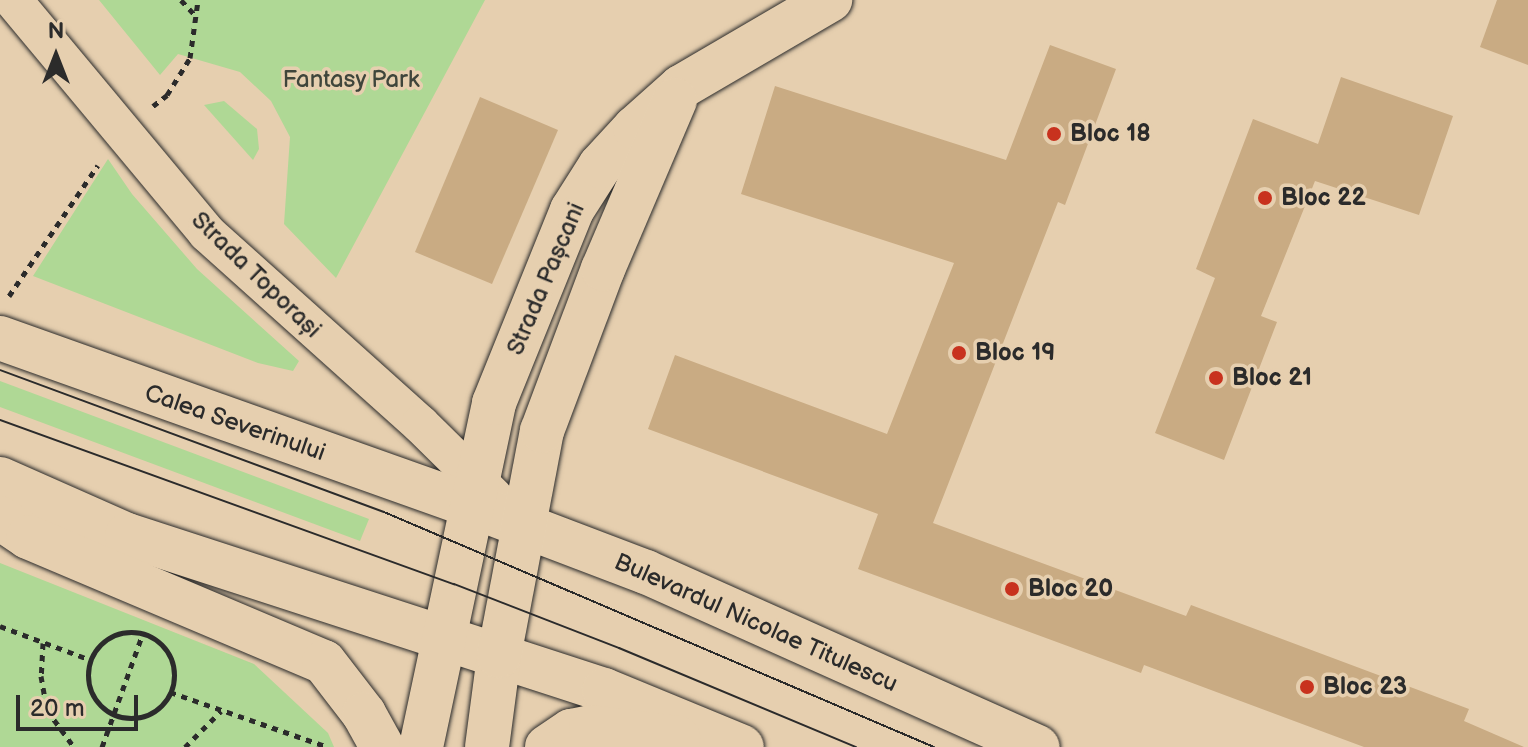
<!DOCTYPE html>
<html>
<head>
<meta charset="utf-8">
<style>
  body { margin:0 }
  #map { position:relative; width:1528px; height:747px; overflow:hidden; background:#e6cfaf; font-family:"Balsamiq Sans",sans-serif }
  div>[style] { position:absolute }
  .green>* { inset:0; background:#afd895 }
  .building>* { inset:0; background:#c9ab83 }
  .path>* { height:5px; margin-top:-2.5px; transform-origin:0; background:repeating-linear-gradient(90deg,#2b2b2b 0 6px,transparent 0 12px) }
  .path>.ring { margin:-2.5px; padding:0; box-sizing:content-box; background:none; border:5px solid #2b2b2b; border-radius:50% }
  .roads { filter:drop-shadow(0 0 2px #2b2b2b) drop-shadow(0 0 2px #2b2b2b) }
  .street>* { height:38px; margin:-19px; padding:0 19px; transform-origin:19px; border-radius:19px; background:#e6cfaf }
  .secondary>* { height:44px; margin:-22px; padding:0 22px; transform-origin:22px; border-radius:22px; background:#e6cfaf }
  .tram>* { height:2px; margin:-1px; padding:0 1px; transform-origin:1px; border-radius:1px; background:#2b2b2b }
  .dots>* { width:22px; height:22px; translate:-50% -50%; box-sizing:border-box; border:4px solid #e6cfaf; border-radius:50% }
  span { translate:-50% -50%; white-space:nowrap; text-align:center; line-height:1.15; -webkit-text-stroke:7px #e6cfaf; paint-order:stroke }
  .park-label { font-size:24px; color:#3f453b }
  .poi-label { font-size:24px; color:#2b2b2b; font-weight:700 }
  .left { translate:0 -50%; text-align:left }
  .street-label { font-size:24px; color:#2b2b2b }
  .north { position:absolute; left:16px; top:16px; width:80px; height:80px; -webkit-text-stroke:6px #e6cfaf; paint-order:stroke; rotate:0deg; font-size:22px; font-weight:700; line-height:32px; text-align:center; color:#2b2b2b }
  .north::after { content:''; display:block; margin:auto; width:28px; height:36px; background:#2b2b2b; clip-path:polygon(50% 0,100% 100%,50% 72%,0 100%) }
  .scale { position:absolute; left:16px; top:695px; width:122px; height:36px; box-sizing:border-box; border:4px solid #2b2b2b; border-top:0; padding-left:10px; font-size:24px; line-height:28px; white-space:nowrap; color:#2b2b2b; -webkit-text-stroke:6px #e6cfaf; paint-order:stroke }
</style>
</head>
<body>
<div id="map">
  <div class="green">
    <i style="clip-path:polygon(99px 0,485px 0,336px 278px,284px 224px,290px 137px,271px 101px,240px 72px,178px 54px,160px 75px)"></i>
    <i style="clip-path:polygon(224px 101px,257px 129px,259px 149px,253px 160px,204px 105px)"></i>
    <i style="clip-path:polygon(108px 159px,132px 194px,197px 269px,299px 361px,293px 371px,258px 363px,33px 276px)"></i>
    <i style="clip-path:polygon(0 381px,369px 519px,360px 541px,0 407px)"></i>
    <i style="clip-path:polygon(0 563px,254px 664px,328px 733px,334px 747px,0 747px)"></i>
  </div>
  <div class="building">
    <i style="clip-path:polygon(1497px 0,1528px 0,1528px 65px,1480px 47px)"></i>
    <i style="clip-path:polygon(1050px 45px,1116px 69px,1065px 205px,1058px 202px,933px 523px,1186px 616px,1191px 605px,1469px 709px,1464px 721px,1524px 747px,1364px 747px,1144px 665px,1141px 673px,858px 569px,878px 514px,648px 429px,675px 355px,887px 434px,954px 263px,741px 194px,775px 86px,1006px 160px)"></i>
    <i style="clip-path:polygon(1341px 77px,1453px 116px,1419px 215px,1315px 181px,1261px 316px,1277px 322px,1224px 460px,1155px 433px,1215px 278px,1196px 269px,1253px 119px,1318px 144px)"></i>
    <i style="clip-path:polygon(480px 97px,558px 130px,492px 284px,415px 252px)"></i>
  </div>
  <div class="path">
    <i style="left:181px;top:0;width:21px;rotate:47deg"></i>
    <i style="left:153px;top:106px;width:18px;rotate:-38deg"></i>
    <i style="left:167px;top:95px;width:44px;rotate:-58.1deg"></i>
    <i style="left:190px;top:58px;width:59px;rotate:-82.1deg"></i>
    <i style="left:9px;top:296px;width:158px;rotate:-55.8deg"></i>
    <i style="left:0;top:626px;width:97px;rotate:20.5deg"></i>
    <i class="ring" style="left:88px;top:632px;width:81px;height:81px"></i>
    <i style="left:43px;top:643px;width:33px;rotate:93deg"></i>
    <i style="left:41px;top:676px;width:35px;rotate:80deg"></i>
    <i style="left:47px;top:710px;width:46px;rotate:53.9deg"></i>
    <i style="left:170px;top:692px;width:167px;rotate:19.2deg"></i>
    <i style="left:102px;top:747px;width:121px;rotate:-70.2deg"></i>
    <i style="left:185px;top:747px;width:51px;rotate:-45deg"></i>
  </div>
  <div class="roads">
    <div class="street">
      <i style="left:13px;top:0;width:303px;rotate:50.2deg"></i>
      <i style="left:207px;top:233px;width:286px;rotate:41.9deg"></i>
      <i style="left:420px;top:424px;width:104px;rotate:44.6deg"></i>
    </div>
    <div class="secondary">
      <i style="left:0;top:338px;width:501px;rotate:19.59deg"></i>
      <i style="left:472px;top:506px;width:186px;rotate:20.8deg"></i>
      <i style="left:646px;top:572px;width:429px;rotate:24.1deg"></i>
      <i style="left:0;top:479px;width:139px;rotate:23.8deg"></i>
      <i style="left:127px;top:535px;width:502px;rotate:18deg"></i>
      <i style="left:604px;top:690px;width:149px;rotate:22.4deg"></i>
      <i style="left:0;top:518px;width:34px;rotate:34deg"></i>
      <i style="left:28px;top:537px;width:321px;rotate:22.9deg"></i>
      <i style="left:324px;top:662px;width:66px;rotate:52.4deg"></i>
      <i style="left:364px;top:714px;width:38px;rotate:61deg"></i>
      <i style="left:421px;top:747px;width:352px;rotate:-78deg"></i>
      <i style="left:494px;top:403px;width:208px;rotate:-68deg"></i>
      <i style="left:572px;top:210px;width:52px;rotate:-57.5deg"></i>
      <i style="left:600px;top:166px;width:52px;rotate:-47.4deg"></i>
      <i style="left:635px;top:128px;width:62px;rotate:-41.7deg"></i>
      <i style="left:681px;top:87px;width:173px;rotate:-30.3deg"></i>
      <i style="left:487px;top:747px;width:92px;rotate:-82.5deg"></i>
      <i style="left:499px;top:656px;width:229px;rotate:-79.2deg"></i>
      <i style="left:542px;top:431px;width:173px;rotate:-69.4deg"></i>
      <i style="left:603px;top:269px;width:184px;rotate:-66.9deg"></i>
      <i style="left:547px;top:747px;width:29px;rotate:-34deg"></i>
      <i style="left:571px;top:731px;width:20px;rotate:-11deg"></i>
      <i style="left:591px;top:727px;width:88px;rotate:7.2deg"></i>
    </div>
  </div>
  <div class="tram">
    <i style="left:0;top:370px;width:409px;rotate:20.3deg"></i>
    <i style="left:384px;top:512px;width:598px;rotate:23.14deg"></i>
    <i style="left:0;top:420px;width:483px;rotate:19.9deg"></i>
    <i style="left:454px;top:584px;width:177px;rotate:21.2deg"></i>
    <i style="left:619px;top:648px;width:257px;rotate:22.7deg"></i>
  </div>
  <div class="dots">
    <i style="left:1054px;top:134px;background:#c8321e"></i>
    <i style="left:1265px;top:198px;background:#c8321e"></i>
    <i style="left:959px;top:353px;background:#c8321e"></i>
    <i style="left:1216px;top:378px;background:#c8321e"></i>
    <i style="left:1012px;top:589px;background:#c8321e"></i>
    <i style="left:1307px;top:687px;background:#c8321e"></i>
  </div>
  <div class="park-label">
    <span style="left:351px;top:80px">Fantasy Park</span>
  </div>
  <div class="poi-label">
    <span class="left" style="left:1070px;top:134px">Bloc 18</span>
    <span class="left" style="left:1281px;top:198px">Bloc 22</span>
    <span class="left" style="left:975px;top:353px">Bloc 19</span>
    <span class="left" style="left:1232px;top:378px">Bloc 21</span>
    <span class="left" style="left:1028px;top:589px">Bloc 20</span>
    <span class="left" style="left:1323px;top:687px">Bloc 23</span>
  </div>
  <div class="street-label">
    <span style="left:256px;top:275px;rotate:44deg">Strada Toporași</span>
    <span style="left:546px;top:279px;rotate:-67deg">Strada Pașcani</span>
    <span style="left:235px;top:423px;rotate:19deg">Calea Severinului</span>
    <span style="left:756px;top:623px;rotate:24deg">Bulevardul Nicolae Titulescu</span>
  </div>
  <div class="north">N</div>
  <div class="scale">20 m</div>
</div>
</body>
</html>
